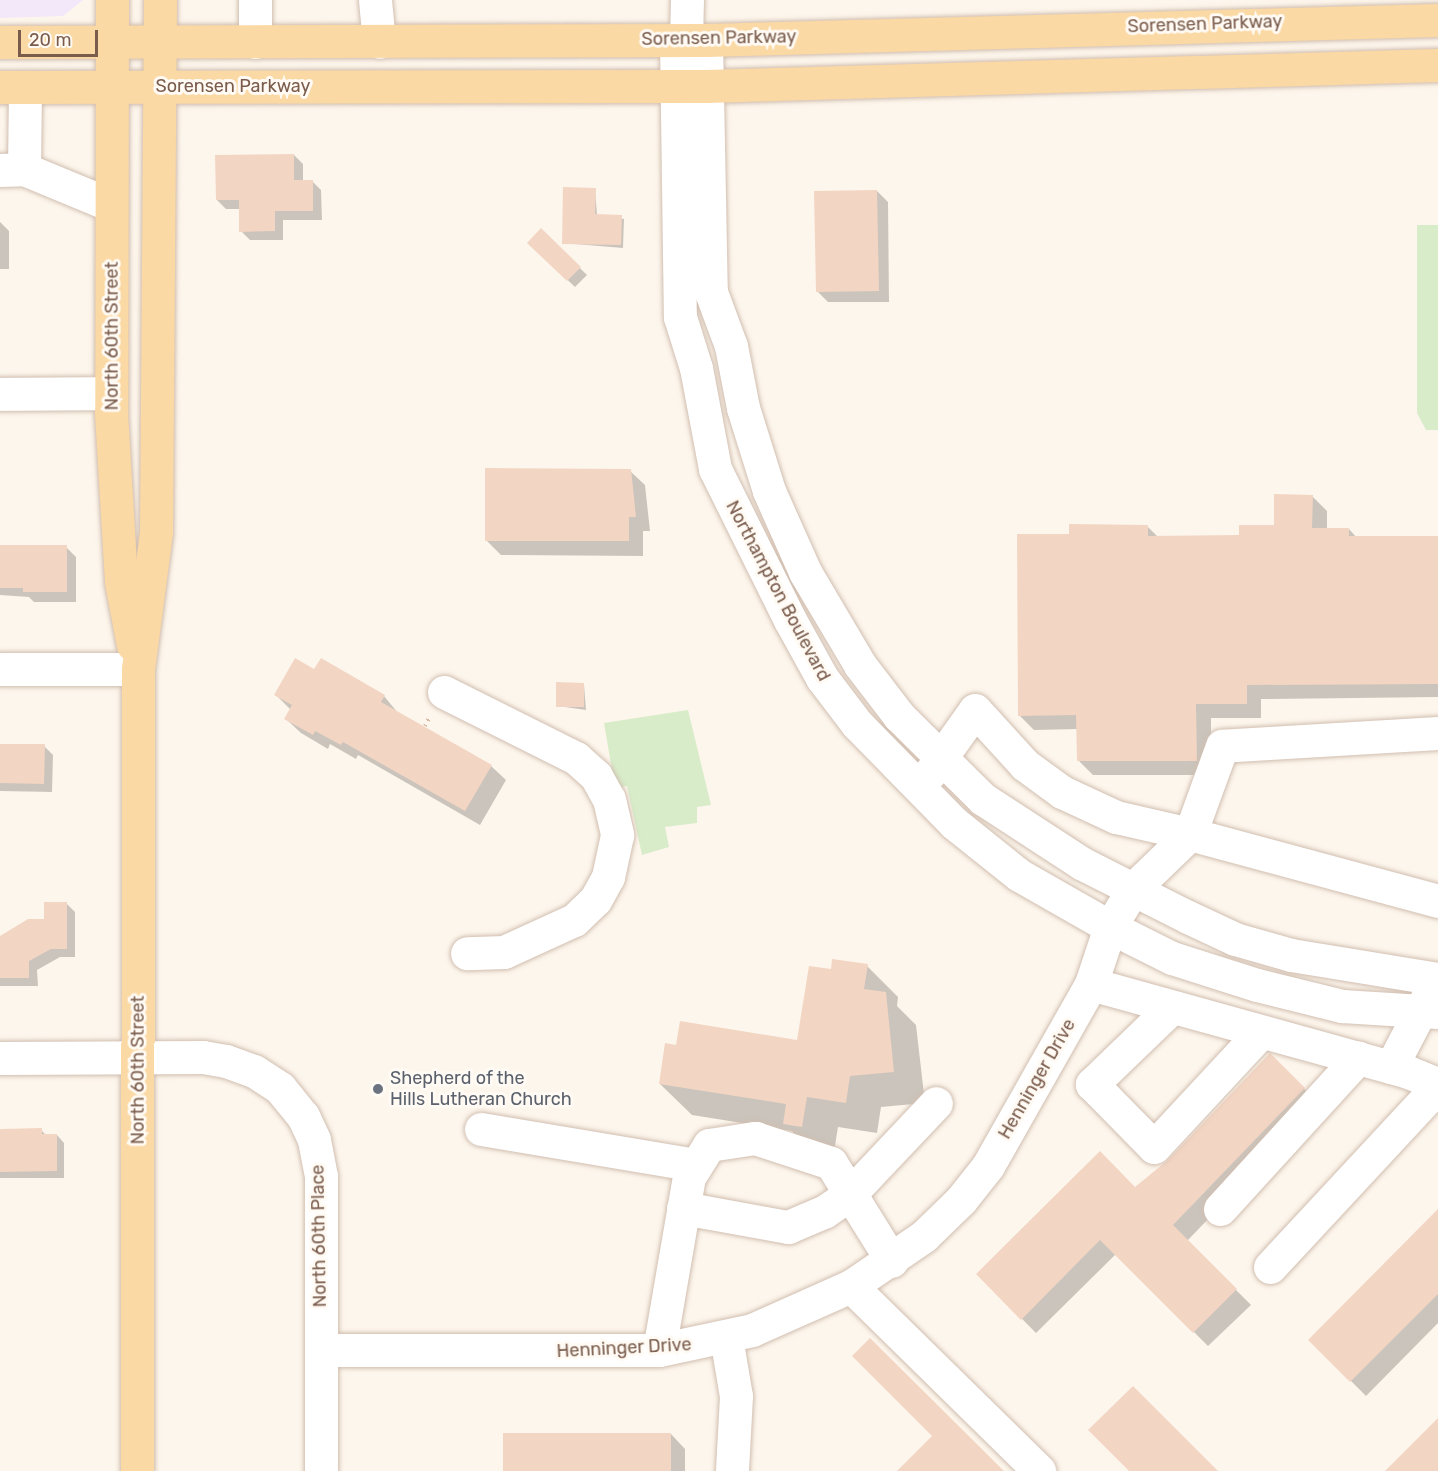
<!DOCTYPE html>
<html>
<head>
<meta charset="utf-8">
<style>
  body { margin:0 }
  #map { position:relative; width:1438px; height:1471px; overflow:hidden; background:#fdf6ec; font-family:Rubik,sans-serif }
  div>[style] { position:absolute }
  .education>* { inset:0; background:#f3e8fa }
  .green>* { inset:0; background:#d8ecc9 }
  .shadow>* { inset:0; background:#0003 }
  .building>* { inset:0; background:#f3d5c3 }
  .path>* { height:4px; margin-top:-2px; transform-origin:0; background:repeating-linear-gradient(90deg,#d9b8a5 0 1.5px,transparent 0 6px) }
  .roads { filter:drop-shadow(0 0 2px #d1beb0) drop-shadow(0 0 2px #d1beb0) }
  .minor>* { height:33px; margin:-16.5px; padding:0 16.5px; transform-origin:16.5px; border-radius:16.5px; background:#fff }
  .major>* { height:33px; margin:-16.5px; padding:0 16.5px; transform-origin:16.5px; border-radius:16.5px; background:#fbd9a5 }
  .dots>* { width:16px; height:16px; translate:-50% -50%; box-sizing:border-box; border:3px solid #fffaf3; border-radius:50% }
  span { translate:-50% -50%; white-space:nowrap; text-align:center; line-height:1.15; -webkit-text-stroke:6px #fffaf3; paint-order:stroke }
  .street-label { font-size:18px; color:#7a5c4d }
  .worship-label { font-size:18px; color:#5b616d }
  .left { translate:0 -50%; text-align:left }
  .scale { position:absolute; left:18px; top:30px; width:80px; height:27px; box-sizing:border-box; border:3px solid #7a5c4d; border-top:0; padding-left:8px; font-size:18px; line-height:21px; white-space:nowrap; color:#7a5c4d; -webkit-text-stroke:4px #fffaf3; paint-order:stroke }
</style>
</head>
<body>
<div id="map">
  <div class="education">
    <i style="clip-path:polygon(0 0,83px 0,63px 16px,0 18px)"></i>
  </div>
  <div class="green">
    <i style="clip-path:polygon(1417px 225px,1438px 225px,1438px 430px,1426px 430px,1417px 413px)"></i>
    <i style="clip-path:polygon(688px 710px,711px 805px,697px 807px,697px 823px,665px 827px,669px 847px,642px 855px,627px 786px,615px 788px,604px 723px)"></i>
  </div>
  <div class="shadow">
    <i style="clip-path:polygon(294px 155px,303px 164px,303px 181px,312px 181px,321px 190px,322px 220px,283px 220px,283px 240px,250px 240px,241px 231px,240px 209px,226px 209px,217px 200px)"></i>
    <i style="clip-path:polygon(595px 189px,597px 215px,624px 219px,623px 248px,563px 243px)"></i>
    <i style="clip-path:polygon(877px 191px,888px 202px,889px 302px,828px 302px,817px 291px)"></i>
    <i style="clip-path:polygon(0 222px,9px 231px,9px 269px,0 269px)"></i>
    <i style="clip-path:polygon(541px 230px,587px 275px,575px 287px,529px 243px)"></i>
    <i style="clip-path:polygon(630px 471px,645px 485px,650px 531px,643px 531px,643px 556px,501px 555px,486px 540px)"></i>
    <i style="clip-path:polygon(1312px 496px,1327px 511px,1327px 529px,1349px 529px,1357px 538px,1438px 538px,1438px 697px,1261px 699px,1261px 718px,1211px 718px,1211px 775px,1093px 775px,1078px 760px,1078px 729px,1034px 730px,1019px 715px,1070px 536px,1147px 526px,1158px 537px,1240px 537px,1276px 527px)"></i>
    <i style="clip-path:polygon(0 547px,66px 547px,76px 557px,76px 602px,34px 602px,29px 597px,0 595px)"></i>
    <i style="clip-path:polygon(315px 671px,384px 696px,398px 713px,491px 766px,506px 780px,480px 825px,358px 755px,356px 759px,330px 744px,328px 749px,301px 733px,286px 719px,291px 710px,276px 695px)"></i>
    <i style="clip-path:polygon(584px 685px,586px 710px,558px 706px)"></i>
    <i style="clip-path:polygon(0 746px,44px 746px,53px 755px,52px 792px,0 791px)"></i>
    <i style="clip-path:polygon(66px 903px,75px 912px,75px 957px,60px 957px,37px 970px,38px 986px,0 986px,0 937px,46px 920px)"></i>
    <i style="clip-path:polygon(867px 966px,898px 997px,897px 1006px,916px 1025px,925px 1103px,881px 1107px,877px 1133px,838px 1127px,833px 1158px,816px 1155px,792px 1131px,692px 1115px,660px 1084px,677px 1046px,798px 1042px,832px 971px)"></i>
    <i style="clip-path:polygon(1271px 1055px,1319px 1104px,1187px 1241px,1251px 1305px,1208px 1346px,1116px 1254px,1036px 1333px,978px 1274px,1135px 1189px,1169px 1161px)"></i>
    <i style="clip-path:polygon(0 1130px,41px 1130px,47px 1136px,57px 1135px,64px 1143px,64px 1178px,0 1178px)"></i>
    <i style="clip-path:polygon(1438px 1211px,1438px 1323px,1366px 1396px,1310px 1340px)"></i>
    <i style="clip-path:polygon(671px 1434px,685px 1449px,685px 1471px,504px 1471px)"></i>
  </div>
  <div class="building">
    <i style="clip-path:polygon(294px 154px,294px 180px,313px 180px,313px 211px,275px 211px,275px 231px,239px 232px,239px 200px,216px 200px,215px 155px)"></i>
    <i style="clip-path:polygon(563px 187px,596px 188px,595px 214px,622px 215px,621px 245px,562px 244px)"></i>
    <i style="clip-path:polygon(877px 190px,879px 291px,816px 292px,814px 191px)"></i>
    <i style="clip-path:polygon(541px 228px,581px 267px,567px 281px,527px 243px)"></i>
    <i style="clip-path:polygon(485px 468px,631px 469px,636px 517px,629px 517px,629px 541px,485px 541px)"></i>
    <i style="clip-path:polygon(1274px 494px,1313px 495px,1312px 528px,1349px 528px,1349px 536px,1438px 536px,1438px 684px,1247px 685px,1247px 704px,1196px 704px,1197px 761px,1077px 761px,1076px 715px,1018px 716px,1017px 534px,1069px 534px,1069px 524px,1148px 525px,1148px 536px,1239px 535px,1239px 525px,1274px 525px)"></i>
    <i style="clip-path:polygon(0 545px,67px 545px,67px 592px,23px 592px,23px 588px,0 588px)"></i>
    <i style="clip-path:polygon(295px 658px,314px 669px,321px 658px,385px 695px,381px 702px,492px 765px,465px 811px,343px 742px,341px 745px,315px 731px,313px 735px,284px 719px,292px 705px,274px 695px)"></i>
    <i style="clip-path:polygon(556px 682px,584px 683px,584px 707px,556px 707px)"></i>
    <i style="clip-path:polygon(0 744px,45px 744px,44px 784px,0 783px)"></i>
    <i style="clip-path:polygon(44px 902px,67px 902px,67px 949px,51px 949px,29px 961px,29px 978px,0 978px,0 936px,28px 919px,44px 919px)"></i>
    <i style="clip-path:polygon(832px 959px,868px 964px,864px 989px,886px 992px,894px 1072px,850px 1076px,846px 1103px,807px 1097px,802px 1127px,783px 1124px,786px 1104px,659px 1084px,665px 1043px,676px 1045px,680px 1021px,797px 1040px,809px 966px,831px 969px)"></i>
    <i style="clip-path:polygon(1270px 1053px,1305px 1088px,1173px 1225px,1237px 1289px,1193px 1333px,1100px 1240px,1021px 1320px,976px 1274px,1100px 1151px,1135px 1187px,1168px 1160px)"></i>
    <i style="clip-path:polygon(42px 1128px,42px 1134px,57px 1134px,57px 1171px,0 1172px,0 1129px)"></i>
    <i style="clip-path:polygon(1438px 1209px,1438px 1294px,1350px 1382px,1308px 1340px)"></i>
    <i style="clip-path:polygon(870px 1338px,1004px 1471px,897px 1471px,932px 1436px,852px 1356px)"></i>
    <i style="clip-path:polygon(1133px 1386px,1218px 1471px,1129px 1471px,1088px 1430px)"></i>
    <i style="clip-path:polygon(1438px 1418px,1438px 1471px,1385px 1471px)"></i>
    <i style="clip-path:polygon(503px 1433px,671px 1433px,671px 1471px,503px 1471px)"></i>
  </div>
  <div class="path">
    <i style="left:425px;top:726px;width:11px;rotate:-63deg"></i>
  </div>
  <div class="roads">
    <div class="minor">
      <i style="left:255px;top:0;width:42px;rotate:90deg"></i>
      <i style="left:375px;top:0;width:42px;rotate:84.6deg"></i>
      <i style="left:676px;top:40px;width:277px;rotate:89.2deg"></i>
      <i style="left:680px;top:317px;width:53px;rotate:72.6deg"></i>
      <i style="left:696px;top:368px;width:103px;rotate:79.3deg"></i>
      <i style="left:715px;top:469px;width:169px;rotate:63.6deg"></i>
      <i style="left:790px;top:620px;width:66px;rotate:61.1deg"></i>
      <i style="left:822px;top:678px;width:58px;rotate:52.7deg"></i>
      <i style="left:857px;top:724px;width:139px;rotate:45.6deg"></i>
      <i style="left:954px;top:823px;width:83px;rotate:38.7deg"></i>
      <i style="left:1019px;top:875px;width:105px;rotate:29.7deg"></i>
      <i style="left:1110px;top:927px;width:69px;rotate:26.6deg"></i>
      <i style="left:1172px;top:958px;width:89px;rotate:17.6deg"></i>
      <i style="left:1257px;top:985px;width:88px;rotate:13.9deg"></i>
      <i style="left:1342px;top:1006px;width:96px;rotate:3.6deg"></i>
      <i style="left:686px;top:40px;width:40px;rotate:-88.6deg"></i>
      <i style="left:706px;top:40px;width:252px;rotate:88.9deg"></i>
      <i style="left:711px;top:292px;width:58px;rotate:69.7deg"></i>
      <i style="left:731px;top:346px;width:63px;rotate:79deg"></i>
      <i style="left:743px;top:408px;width:87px;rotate:72.6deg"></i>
      <i style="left:769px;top:491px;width:89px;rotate:66deg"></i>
      <i style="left:805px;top:572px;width:108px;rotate:59.4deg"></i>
      <i style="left:860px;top:665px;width:64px;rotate:52.6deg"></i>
      <i style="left:899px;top:716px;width:118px;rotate:44.7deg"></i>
      <i style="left:983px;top:799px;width:117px;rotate:33.1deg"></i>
      <i style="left:1081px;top:863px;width:120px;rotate:26.8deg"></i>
      <i style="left:1188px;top:917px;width:52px;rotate:25.1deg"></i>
      <i style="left:1235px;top:939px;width:58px;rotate:15.9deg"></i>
      <i style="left:1291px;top:955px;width:149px;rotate:9.3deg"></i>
      <i style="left:24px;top:169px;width:94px;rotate:22.5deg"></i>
      <i style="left:0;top:170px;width:24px;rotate:-2deg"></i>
      <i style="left:24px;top:169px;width:82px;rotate:-89.3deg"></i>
      <i style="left:0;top:394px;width:111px;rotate:-0.5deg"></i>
      <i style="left:0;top:669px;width:138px"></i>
      <i style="left:444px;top:692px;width:148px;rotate:26.6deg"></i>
      <i style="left:576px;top:758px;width:27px;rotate:42deg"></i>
      <i style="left:596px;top:776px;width:26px;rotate:61deg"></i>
      <i style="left:609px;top:799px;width:37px;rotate:77deg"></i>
      <i style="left:617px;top:835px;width:43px;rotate:102.1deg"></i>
      <i style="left:608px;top:877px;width:26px;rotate:119deg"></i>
      <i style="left:595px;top:900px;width:29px;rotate:136deg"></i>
      <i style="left:574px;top:920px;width:77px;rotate:155.4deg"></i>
      <i style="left:504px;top:952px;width:37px;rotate:178deg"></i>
      <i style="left:1438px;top:733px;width:216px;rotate:176.6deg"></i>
      <i style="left:1222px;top:746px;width:94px;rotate:110deg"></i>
      <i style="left:1190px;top:834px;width:257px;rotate:15.1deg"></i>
      <i style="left:930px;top:773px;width:77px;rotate:-54.5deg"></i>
      <i style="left:975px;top:710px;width:74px;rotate:47.7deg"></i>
      <i style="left:1025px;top:765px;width:46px;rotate:36.1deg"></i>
      <i style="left:1062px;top:792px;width:60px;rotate:24.8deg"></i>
      <i style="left:1116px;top:817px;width:76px;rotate:12.9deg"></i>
      <i style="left:1091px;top:984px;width:329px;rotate:15.5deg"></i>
      <i style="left:1408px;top:1072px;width:32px;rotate:22deg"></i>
      <i style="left:1171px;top:1008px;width:110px;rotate:136.1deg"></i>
      <i style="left:1092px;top:1084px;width:88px;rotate:45.5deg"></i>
      <i style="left:1154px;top:1147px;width:156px;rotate:-47.1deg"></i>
      <i style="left:0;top:1058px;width:203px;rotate:-0.3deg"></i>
      <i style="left:203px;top:1057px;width:23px;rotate:10deg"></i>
      <i style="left:226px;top:1061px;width:30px;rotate:20deg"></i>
      <i style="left:254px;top:1071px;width:31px;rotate:33deg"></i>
      <i style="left:280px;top:1088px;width:36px;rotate:51deg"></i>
      <i style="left:303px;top:1116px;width:26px;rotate:65deg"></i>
      <i style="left:314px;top:1140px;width:37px;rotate:79deg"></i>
      <i style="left:321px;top:1176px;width:295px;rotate:90deg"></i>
      <i style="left:1391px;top:1067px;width:82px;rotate:-62.5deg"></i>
      <i style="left:481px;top:1129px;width:218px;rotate:9.5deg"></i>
      <i style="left:683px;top:1208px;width:107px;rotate:10.3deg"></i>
      <i style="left:788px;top:1227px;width:39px;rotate:-23deg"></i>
      <i style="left:824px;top:1212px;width:32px;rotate:-35deg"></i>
      <i style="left:850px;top:1194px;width:125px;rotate:-46.6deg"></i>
      <i style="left:1220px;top:1209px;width:205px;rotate:-47.6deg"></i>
      <i style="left:1270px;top:1267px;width:247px;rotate:-47.1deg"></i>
      <i style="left:851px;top:1286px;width:264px;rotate:44.5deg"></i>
      <i style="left:726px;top:1337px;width:60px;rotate:80.4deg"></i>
      <i style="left:736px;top:1396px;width:75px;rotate:93.1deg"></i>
      <i style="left:321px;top:1350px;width:338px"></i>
      <i style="left:659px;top:1350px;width:95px;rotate:-12.1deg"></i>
      <i style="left:752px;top:1330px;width:108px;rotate:-24deg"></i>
      <i style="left:851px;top:1286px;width:88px;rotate:-34.4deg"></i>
      <i style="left:924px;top:1236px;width:52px;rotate:-44.2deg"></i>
      <i style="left:961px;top:1200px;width:43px;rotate:-51.5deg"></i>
      <i style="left:988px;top:1166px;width:209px;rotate:-60.5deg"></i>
      <i style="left:1091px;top:984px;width:60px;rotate:-71.6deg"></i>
      <i style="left:1110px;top:927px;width:44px;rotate:-58.8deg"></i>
      <i style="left:1133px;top:889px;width:79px;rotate:-44deg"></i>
      <i style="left:659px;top:1350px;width:176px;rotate:-80.2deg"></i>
      <i style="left:689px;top:1177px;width:38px;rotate:-58deg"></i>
      <i style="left:709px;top:1145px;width:47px;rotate:-8.7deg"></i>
      <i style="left:755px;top:1138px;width:80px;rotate:18.2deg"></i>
      <i style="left:831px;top:1163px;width:115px;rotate:58.1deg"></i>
    </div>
    <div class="major">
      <i style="left:112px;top:0;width:413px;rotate:90.1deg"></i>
      <i style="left:111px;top:413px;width:169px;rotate:86.6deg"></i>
      <i style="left:121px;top:582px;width:64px;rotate:79.2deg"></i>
      <i style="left:0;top:42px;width:706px;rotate:-0.16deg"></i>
      <i style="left:706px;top:40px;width:732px;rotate:-1.57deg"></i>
      <i style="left:0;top:87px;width:706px;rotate:-0.08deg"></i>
      <i style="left:706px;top:86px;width:732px;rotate:-1.64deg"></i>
      <i style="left:137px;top:1471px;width:802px;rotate:-89.93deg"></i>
      <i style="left:138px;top:669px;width:138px;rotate:-82.5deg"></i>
      <i style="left:156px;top:532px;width:532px;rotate:-89.57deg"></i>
    </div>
  </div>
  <div class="dots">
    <i style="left:378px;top:1089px;background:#6b7280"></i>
  </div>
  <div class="street-label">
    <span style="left:1205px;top:24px;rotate:-2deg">Sorensen Parkway</span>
    <span style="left:719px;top:38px;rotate:-1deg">Sorensen Parkway</span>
    <span style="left:233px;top:86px">Sorensen Parkway</span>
    <span style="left:112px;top:336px;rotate:-90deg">North 60th Street</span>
    <span style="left:778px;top:591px;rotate:62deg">Northampton Boulevard</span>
    <span style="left:138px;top:1070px;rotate:-90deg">North 60th Street</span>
    <span style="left:1037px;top:1079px;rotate:-60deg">Henninger Drive</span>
    <span style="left:319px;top:1236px;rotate:-91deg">North 60th Place</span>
    <span style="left:624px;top:1348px;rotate:-3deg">Henninger Drive</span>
  </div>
  <div class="worship-label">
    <span class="left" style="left:390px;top:1089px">Shepherd of the<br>Hills Lutheran Church</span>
  </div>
  <div class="scale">20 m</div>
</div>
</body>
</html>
